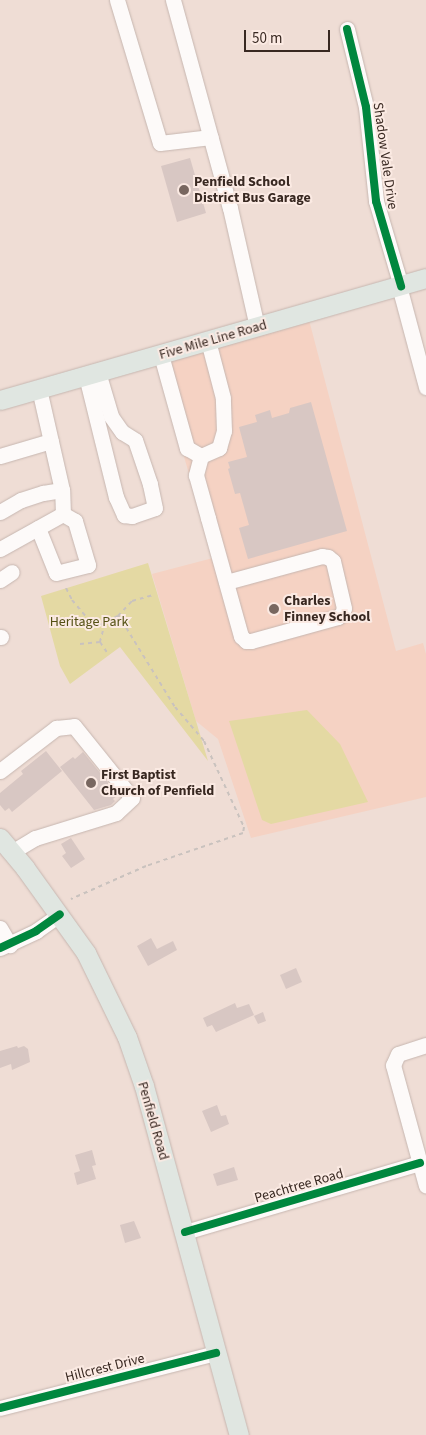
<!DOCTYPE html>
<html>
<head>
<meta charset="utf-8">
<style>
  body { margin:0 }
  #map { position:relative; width:426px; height:1435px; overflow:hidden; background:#efddd5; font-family:"Source Sans 3",sans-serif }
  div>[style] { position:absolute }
  .built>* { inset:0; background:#f5d2c3 }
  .green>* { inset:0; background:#e4d9a3 }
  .building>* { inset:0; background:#d8c7c3 }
  .path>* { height:2px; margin-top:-1px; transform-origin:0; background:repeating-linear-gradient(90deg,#c9c2be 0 4px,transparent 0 8px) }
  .roads { filter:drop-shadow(0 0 1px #c6b6b0) drop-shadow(0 0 1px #c6b6b0) }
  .minor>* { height:15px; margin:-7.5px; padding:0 7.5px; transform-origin:7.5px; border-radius:7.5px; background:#fdfaf9 }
  .major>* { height:19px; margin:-9.5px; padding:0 9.5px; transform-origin:9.5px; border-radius:9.5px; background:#e0e6e1 }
  .cycleway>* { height:8px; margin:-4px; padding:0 4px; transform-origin:4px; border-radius:4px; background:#00873e }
  .dots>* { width:14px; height:14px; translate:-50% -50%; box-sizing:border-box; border:2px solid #fbeae3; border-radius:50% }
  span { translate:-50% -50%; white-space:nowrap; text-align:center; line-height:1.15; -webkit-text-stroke:4px #fbeae3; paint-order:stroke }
  .street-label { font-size:14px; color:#382821 }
  .poi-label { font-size:14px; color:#382821; font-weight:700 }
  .left { translate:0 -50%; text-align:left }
  .park-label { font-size:14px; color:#545014 }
  .scale { position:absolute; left:244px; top:30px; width:86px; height:22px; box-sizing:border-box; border:2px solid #382821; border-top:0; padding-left:6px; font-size:15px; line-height:18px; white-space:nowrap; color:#382821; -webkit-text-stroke:4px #fbeae3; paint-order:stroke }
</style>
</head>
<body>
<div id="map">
  <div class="built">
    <i style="clip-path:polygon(309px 320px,396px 651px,423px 643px,426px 654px,426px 797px,251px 838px,218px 739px,196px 721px,152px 574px,213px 558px,157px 362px)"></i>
  </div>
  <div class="green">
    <i style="clip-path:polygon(148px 563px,196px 721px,208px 761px,120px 647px,70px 684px,60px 666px,41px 596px)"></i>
    <i style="clip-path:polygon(307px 710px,340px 744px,368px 802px,271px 824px,262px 820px,229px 721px)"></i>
  </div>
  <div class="building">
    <i style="clip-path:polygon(190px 158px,206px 213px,177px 222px,161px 166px)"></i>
    <i style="clip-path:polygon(311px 402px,347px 531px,248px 559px,239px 528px,249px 525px,240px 493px,235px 494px,228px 469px,230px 468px,228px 462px,247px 457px,239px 427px,257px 422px,255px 415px,270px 410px,272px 418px,289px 413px,290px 408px)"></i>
    <i style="clip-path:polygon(46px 751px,62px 771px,12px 812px,9px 808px,5px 811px,0 805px,0 793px,23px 774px,21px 771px)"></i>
    <i style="clip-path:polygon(83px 752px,118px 795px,113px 799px,115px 801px,111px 805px,94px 810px,60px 767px,73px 757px,75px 759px)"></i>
    <i style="clip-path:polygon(71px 838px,85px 859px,71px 868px,62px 856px,66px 853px,61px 844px)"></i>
    <i style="clip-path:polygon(151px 938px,157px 949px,173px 941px,177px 950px,148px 966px,137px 946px)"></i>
    <i style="clip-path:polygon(296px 968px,302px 982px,286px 989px,280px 975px)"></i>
    <i style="clip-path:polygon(235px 1003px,237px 1008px,249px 1004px,254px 1015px,216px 1032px,212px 1025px,207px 1027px,203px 1018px)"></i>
    <i style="clip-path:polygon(263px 1012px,266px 1021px,258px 1024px,254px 1016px)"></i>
    <i style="clip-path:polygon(17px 1046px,18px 1048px,24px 1046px,28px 1049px,30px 1062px,12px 1070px,11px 1064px,0 1068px,0 1051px)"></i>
    <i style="clip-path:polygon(217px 1105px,221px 1116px,226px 1115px,229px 1124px,211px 1132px,202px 1111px)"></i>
    <i style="clip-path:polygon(92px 1150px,96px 1165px,92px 1166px,96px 1179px,77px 1185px,74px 1173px,80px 1171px,75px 1155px)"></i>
    <i style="clip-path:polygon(234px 1167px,238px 1180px,217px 1186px,213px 1174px)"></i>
    <i style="clip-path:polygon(134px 1221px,141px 1238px,125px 1243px,120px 1225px)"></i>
  </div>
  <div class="path">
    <i style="left:66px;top:588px;width:13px;rotate:63deg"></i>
    <i style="left:72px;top:600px;width:30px;rotate:50deg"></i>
    <i style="left:91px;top:623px;width:9px;rotate:13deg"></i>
    <i style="left:100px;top:625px;width:20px;rotate:-27deg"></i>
    <i style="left:118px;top:616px;width:6px;rotate:51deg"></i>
    <i style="left:122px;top:621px;width:101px;rotate:58.4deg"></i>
    <i style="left:175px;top:707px;width:45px;rotate:49.5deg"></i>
    <i style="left:204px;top:741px;width:95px;rotate:65.1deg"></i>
    <i style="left:244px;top:827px;width:6px;rotate:99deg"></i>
    <i style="left:243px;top:833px;width:102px;rotate:161.2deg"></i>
    <i style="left:146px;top:866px;width:82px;rotate:156.3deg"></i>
    <i style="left:118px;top:616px;width:21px;rotate:-47deg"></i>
    <i style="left:132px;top:601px;width:22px;rotate:-16deg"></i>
    <i style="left:105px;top:623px;width:20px;rotate:105deg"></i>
    <i style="left:100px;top:642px;width:14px;rotate:56deg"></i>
    <i style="left:80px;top:644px;width:20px;rotate:-6deg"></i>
  </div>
  <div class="roads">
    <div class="minor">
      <i style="left:117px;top:0;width:149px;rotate:73.3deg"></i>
      <i style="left:160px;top:143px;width:51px;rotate:-6.7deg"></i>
      <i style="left:173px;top:0;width:216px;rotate:74.7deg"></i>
      <i style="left:230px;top:208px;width:122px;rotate:77.2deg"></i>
      <i style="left:347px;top:29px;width:80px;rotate:76.3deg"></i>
      <i style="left:366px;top:107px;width:95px;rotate:83.9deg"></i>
      <i style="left:376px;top:201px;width:89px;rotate:73.6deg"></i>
      <i style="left:399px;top:286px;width:105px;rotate:75deg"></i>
      <i style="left:161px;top:355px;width:97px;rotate:74.4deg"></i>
      <i style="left:187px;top:448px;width:16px;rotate:30deg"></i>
      <i style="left:201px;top:456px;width:20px;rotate:-24deg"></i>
      <i style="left:219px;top:448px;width:18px;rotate:-74deg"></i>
      <i style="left:224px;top:431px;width:33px;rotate:-92deg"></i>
      <i style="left:223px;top:398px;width:59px;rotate:-104.7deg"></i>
      <i style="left:86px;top:376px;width:125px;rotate:76.1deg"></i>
      <i style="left:116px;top:497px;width:20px;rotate:66deg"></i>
      <i style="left:124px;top:515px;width:8px;rotate:7deg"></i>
      <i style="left:132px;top:516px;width:24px;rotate:-19deg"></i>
      <i style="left:155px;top:508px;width:25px;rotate:-102deg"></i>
      <i style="left:150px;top:484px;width:46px;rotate:-108.8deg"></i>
      <i style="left:135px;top:440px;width:15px;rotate:-148deg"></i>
      <i style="left:122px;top:432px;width:19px;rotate:-125deg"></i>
      <i style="left:111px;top:416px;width:46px;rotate:-106.5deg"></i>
      <i style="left:0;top:456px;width:53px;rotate:-16.4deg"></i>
      <i style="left:201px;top:456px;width:20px;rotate:105deg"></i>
      <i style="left:196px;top:475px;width:45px;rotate:74.4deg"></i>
      <i style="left:208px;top:518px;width:123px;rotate:74.4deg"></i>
      <i style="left:241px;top:636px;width:7px;rotate:45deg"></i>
      <i style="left:246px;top:641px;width:5px"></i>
      <i style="left:251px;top:641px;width:90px;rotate:-15.4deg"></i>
      <i style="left:338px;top:617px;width:5px;rotate:-37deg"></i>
      <i style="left:342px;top:614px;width:6px;rotate:-72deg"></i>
      <i style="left:344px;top:608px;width:48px;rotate:-103.2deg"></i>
      <i style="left:333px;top:561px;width:6px;rotate:-141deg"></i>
      <i style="left:328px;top:557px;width:6px;rotate:-171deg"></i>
      <i style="left:322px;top:556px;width:99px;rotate:164.8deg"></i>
      <i style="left:0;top:512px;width:24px;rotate:-30deg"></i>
      <i style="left:21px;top:500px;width:23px;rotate:-18deg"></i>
      <i style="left:43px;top:493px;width:19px;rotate:-9deg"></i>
      <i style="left:38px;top:528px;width:48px;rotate:68.2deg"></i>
      <i style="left:56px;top:573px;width:33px;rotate:-14deg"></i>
      <i style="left:88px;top:565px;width:46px;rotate:-106.5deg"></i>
      <i style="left:75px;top:521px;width:14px;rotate:-150deg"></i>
      <i style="left:0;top:549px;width:72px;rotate:-29.1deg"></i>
      <i style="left:63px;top:514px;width:24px;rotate:-92deg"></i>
      <i style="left:62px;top:490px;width:104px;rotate:-102.8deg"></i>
      <i style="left:0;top:580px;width:14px;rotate:-34deg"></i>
      <i style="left:0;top:637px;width:1px"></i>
      <i style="left:0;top:771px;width:71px;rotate:-37.5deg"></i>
      <i style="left:56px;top:728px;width:18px;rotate:-6deg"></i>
      <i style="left:74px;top:726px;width:92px;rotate:51.1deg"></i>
      <i style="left:132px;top:798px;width:22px;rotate:137deg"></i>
      <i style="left:116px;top:813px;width:85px;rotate:162.8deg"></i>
      <i style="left:35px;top:838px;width:27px;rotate:149deg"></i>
      <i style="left:0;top:928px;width:20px;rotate:60deg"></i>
      <i style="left:0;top:948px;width:40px;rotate:-25deg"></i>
      <i style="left:36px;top:931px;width:29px;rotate:-35deg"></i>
      <i style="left:426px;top:1045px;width:29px;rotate:162deg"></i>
      <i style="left:398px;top:1054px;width:12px;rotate:114deg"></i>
      <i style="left:393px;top:1065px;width:125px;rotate:74.7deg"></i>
      <i style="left:185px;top:1232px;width:245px;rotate:-16.4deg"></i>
      <i style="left:0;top:1408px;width:223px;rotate:-14.3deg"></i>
    </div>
    <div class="major">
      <i style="left:0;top:400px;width:443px;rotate:-16deg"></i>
      <i style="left:0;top:838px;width:39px;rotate:50deg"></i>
      <i style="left:25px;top:868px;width:105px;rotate:54.3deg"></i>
      <i style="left:86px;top:953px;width:93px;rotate:64deg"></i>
      <i style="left:127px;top:1037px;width:52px;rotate:70.9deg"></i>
      <i style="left:144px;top:1086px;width:362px;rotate:74.8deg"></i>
    </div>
  </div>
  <div class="cycleway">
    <i style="left:347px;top:29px;width:80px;rotate:76.3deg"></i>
    <i style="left:366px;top:107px;width:95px;rotate:83.9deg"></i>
    <i style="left:376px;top:201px;width:89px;rotate:73.6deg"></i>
    <i style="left:0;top:948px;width:40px;rotate:-25deg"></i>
    <i style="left:36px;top:931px;width:29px;rotate:-35deg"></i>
    <i style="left:185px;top:1232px;width:245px;rotate:-16.4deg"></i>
    <i style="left:0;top:1408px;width:223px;rotate:-14.3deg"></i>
  </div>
  <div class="dots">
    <i style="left:184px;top:190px;background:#786760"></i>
    <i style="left:274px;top:609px;background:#786760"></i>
    <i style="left:91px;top:783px;background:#786760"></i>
  </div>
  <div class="street-label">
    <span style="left:385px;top:156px;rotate:82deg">Shadow Vale Drive</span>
    <span style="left:213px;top:340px;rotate:-16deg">Five Mile Line Road</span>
    <span style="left:153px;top:1121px;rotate:74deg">Penfield Road</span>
    <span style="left:299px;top:1186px;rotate:-16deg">Peachtree Road</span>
    <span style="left:105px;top:1368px;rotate:-14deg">Hillcrest Drive</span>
  </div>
  <div class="poi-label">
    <span class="left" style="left:194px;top:190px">Penfield School<br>District Bus Garage</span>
    <span class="left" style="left:284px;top:609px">Charles<br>Finney School</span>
    <span class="left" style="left:101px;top:783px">First Baptist<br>Church of Penfield</span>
  </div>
  <div class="park-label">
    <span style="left:89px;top:622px">Heritage Park</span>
  </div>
  <div class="scale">50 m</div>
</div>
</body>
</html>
